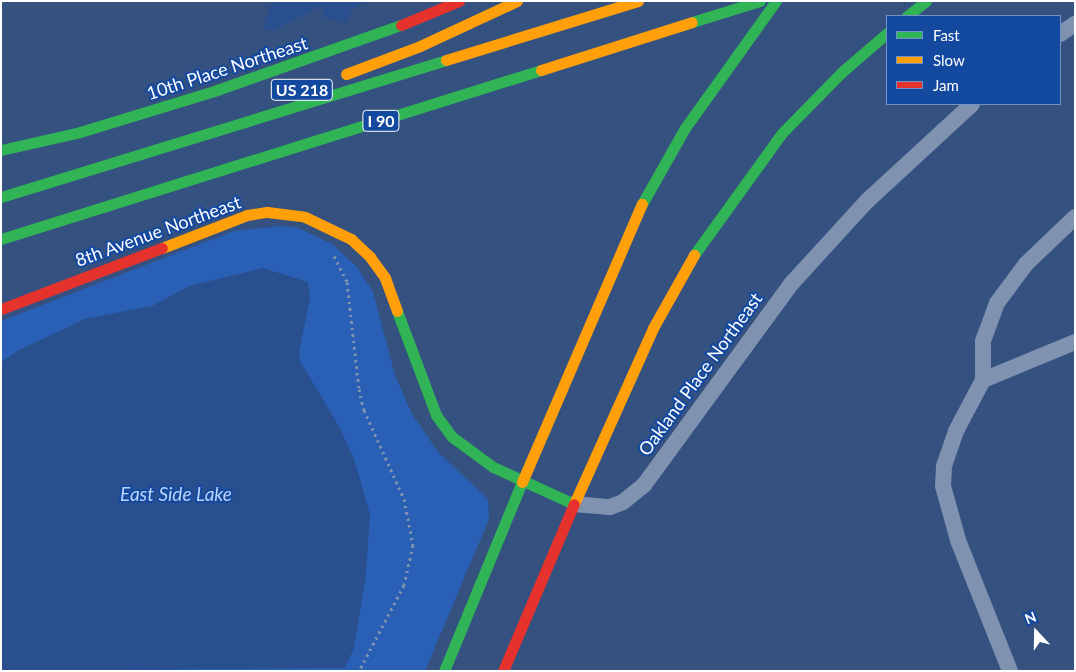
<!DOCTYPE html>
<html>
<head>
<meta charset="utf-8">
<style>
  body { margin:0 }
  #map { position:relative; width:1076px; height:672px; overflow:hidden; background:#345180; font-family:Lato,sans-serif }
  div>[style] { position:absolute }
  .green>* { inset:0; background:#2960b6 }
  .water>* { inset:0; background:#2a4f8f }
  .path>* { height:3px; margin-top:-1.5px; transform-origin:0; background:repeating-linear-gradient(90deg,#7f92b0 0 2.5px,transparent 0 6.5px) }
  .street>* { height:16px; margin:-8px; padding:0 8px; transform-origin:8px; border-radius:8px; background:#7f92b0 }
  .fast>* { height:11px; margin:-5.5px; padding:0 5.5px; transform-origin:5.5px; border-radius:5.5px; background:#30b455 }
  .slow>* { height:11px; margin:-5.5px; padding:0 5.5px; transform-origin:5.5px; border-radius:5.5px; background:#ff9f0a }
  .jam>* { height:11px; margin:-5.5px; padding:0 5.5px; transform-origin:5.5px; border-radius:5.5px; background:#e5322d }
  span { translate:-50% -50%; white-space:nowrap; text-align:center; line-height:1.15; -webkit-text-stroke:4px #1449a0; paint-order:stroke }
  .shield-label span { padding:1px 4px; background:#1449a0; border:1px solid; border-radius:4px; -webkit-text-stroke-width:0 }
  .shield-label { font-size:16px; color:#fff; font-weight:700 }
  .street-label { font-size:18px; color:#fff }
  .water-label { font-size:19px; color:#bad3fa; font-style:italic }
  .frame { position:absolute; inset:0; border:2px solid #fff; pointer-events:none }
  .legend { position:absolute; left:886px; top:15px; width:175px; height:90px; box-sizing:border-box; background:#1449a0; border:1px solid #7292c6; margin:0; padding:6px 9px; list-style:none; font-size:15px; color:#fff }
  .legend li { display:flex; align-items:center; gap:10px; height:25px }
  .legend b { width:25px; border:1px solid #7292c6 }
  .north { position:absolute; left:1011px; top:607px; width:50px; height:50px; -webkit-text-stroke:4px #1449a0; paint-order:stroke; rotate:339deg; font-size:14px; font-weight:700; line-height:20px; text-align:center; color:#fff }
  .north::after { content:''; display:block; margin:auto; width:18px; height:22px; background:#fff; clip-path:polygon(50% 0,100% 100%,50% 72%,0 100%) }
</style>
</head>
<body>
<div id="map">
  <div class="green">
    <i style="clip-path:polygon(282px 226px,298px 228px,332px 244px,357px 267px,373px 292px,395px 375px,412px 414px,438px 452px,488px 499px,489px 519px,425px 671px,1px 671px,1px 321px,234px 231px)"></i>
  </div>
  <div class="water">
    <i style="clip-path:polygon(273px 1px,365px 1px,352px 10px,345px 24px,323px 17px,323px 5px,273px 31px,266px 30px,263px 26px)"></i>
    <i style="clip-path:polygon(263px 268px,308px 282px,310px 299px,299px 351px,300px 361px,340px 428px,354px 459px,370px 514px,366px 575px,354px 648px,345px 668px,1px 671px,1px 362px,19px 350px,85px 319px,152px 306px,189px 286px)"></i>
  </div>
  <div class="path">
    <i style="left:334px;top:256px;width:29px;rotate:63deg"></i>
    <i style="left:347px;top:282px;width:108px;rotate:83.6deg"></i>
    <i style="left:359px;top:389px;width:22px;rotate:77deg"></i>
    <i style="left:364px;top:410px;width:98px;rotate:65.8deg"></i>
    <i style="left:404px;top:499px;width:47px;rotate:78.9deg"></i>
    <i style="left:413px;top:545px;width:41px;rotate:102.7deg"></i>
    <i style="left:404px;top:585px;width:97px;rotate:117.6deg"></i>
  </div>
  <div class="street">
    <i style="left:1060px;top:34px;width:18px;rotate:-34deg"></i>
    <i style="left:983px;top:380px;width:100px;rotate:-22.4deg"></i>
    <i style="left:574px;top:504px;width:36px;rotate:5deg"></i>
    <i style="left:610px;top:507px;width:14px;rotate:-21deg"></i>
    <i style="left:623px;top:502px;width:27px;rotate:-39deg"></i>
    <i style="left:644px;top:485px;width:250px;rotate:-53.8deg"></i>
    <i style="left:792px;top:283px;width:111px;rotate:-47.6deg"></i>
    <i style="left:867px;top:201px;width:143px;rotate:-42.7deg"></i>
    <i style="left:1010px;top:671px;width:141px;rotate:-111.7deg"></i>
    <i style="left:958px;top:540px;width:56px;rotate:-105.5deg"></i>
    <i style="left:943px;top:486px;width:20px;rotate:-87deg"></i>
    <i style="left:944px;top:466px;width:37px;rotate:-71deg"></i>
    <i style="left:956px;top:431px;width:58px;rotate:-62.1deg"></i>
    <i style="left:983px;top:380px;width:39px;rotate:-90deg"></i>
    <i style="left:983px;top:341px;width:40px;rotate:-69.8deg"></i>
    <i style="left:997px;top:303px;width:49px;rotate:-53.4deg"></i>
    <i style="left:1026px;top:264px;width:68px;rotate:-43.8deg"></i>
  </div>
  <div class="fast">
    <i style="left:907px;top:16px;width:24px;rotate:-38deg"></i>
    <i style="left:692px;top:22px;width:71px;rotate:-17.2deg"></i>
    <i style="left:1px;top:150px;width:81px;rotate:-12.8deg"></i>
    <i style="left:80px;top:132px;width:143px;rotate:-17deg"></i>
    <i style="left:217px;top:90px;width:195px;rotate:-19.5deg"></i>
    <i style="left:1px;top:197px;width:466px;rotate:-17.1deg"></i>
    <i style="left:642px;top:204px;width:87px;rotate:-60.5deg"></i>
    <i style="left:685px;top:128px;width:156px;rotate:-54.4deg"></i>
    <i style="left:1px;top:239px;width:566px;rotate:-17.38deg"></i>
    <i style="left:694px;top:255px;width:150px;rotate:-54.2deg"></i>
    <i style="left:782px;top:133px;width:87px;rotate:-45.5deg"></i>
    <i style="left:843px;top:71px;width:58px;rotate:-40.8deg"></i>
    <i style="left:397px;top:311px;width:111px;rotate:69.4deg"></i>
    <i style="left:436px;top:415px;width:26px;rotate:54deg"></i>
    <i style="left:451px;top:436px;width:52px;rotate:36.4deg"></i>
    <i style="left:493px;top:467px;width:89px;rotate:24.6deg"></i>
    <i style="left:444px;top:671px;width:204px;rotate:-67.6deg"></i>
  </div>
  <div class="slow">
    <i style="left:446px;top:60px;width:201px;rotate:-17.1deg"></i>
    <i style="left:541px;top:70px;width:158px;rotate:-17.6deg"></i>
    <i style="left:346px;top:74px;width:79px;rotate:-20.7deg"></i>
    <i style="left:420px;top:46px;width:107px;rotate:-24.9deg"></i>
    <i style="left:162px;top:248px;width:91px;rotate:-21.2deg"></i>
    <i style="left:247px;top:215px;width:20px;rotate:-9deg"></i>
    <i style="left:267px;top:212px;width:38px;rotate:7deg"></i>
    <i style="left:305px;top:217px;width:51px;rotate:25.6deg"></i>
    <i style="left:351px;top:239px;width:26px;rotate:43deg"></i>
    <i style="left:370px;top:257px;width:26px;rotate:54deg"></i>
    <i style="left:385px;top:278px;width:35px;rotate:70deg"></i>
    <i style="left:522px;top:482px;width:303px;rotate:-66.7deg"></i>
    <i style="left:574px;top:504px;width:193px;rotate:-65.8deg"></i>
    <i style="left:653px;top:328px;width:84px;rotate:-60.7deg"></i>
  </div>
  <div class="jam">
    <i style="left:401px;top:25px;width:63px;rotate:-22.5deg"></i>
    <i style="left:1px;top:309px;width:172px;rotate:-20.8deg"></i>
    <i style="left:503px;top:671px;width:181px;rotate:-67deg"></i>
  </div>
  <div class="shield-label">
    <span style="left:302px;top:90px">US 218</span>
    <span style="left:381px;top:121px">I 90</span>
  </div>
  <div class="street-label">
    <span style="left:227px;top:68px;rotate:-18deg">10th Place Northeast</span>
    <span style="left:158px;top:231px;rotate:-20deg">8th Avenue Northeast</span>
    <span style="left:700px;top:374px;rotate:-54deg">Oakland Place Northeast</span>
  </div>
  <div class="water-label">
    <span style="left:176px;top:494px">East Side Lake</span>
  </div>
  <div class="frame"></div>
  <ul class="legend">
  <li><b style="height:6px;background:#30b455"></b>Fast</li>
  <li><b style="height:6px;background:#ff9f0a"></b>Slow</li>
  <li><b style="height:6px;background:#e5322d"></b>Jam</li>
  </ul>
  <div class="north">N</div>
</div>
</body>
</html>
